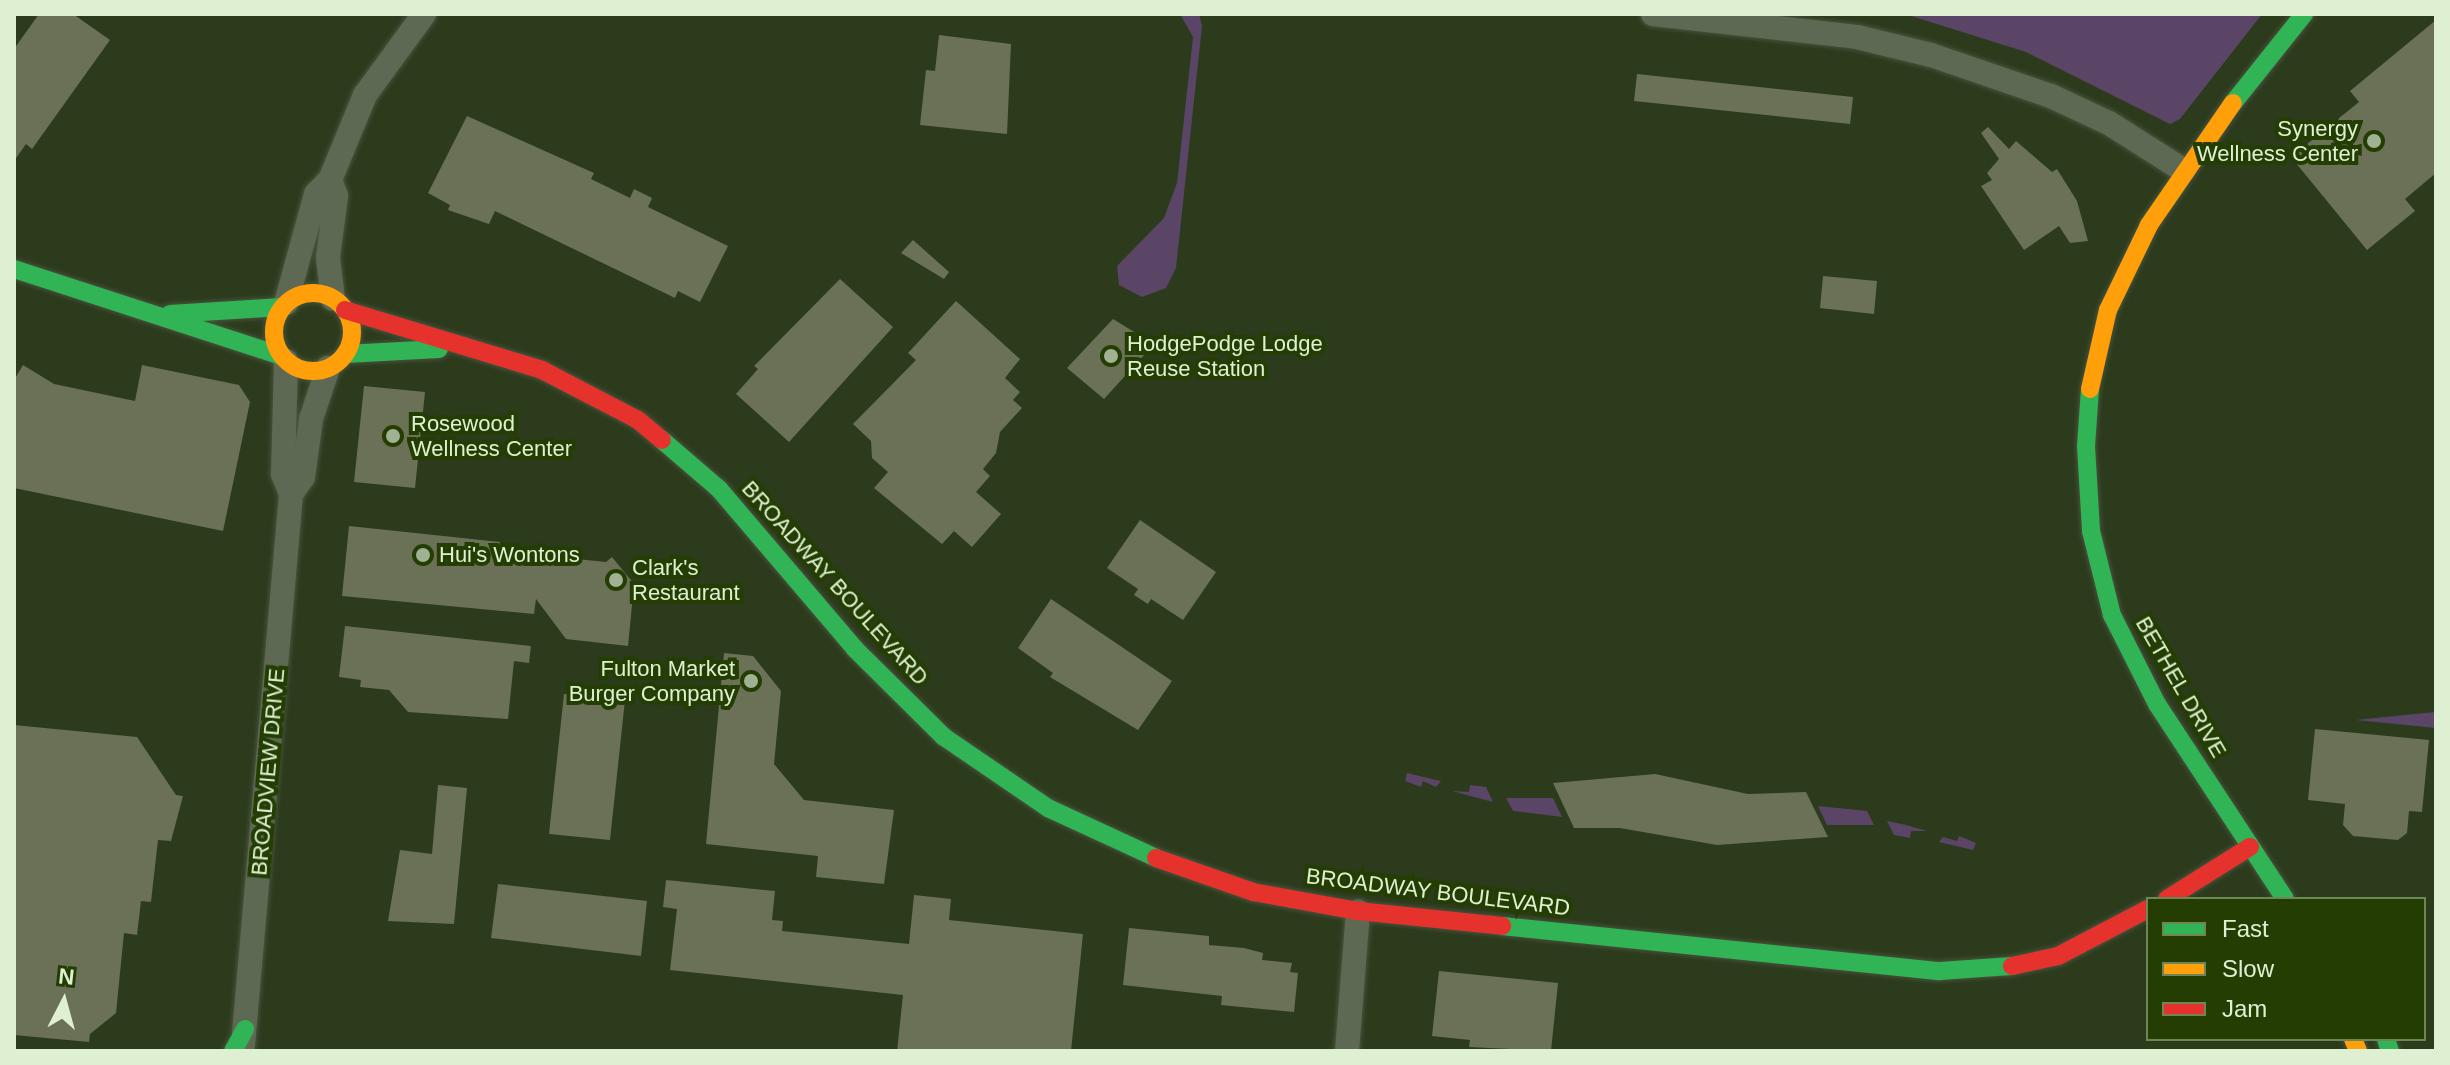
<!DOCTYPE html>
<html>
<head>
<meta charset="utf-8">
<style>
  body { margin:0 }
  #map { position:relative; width:2450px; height:1065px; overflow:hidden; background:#2d3b1d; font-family:Arial,sans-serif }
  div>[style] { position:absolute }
  .green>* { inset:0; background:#5a4567 }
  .building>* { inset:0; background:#6a7156 }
  .roads { filter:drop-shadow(0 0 2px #47533c) drop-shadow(0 0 2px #47533c) }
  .street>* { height:24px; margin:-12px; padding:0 12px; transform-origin:12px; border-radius:12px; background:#5e6953 }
  .fast>* { height:18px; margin:-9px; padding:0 9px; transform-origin:9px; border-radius:9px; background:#30b455 }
  .slow>* { height:18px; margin:-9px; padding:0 9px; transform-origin:9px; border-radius:9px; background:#ff9f0a }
  .slow>.ring { margin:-9px; padding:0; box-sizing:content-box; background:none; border:18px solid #ff9f0a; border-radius:50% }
  .jam>* { height:18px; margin:-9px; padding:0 9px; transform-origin:9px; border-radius:9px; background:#e5322d }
  .dots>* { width:22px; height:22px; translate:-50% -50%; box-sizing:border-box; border:4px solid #243d03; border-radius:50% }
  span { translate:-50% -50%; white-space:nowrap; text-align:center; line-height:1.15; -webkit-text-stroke:8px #243d03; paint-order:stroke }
  .poi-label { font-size:22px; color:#dff0d2 }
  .right { translate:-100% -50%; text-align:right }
  .left { translate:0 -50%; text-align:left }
  .street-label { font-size:22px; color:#dff0d2 }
  .frame { position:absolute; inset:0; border:16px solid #dff0d2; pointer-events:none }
  .legend { position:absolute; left:2146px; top:897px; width:280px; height:144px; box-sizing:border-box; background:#243d03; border:2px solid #6f8556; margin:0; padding:10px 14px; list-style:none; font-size:24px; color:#dff0d2 }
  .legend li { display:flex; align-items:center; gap:16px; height:40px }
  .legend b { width:40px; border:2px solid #6f8556 }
  .north { position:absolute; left:24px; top:961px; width:80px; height:80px; -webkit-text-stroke:6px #243d03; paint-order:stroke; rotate:6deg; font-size:22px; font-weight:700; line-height:32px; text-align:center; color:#dff0d2 }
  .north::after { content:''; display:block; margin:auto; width:28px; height:36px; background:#dff0d2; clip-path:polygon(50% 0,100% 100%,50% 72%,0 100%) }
</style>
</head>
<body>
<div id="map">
  <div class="green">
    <i style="clip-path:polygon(1180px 14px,1199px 14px,1202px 26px,1176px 268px,1166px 288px,1142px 297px,1119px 285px,1117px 266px,1164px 218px,1177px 183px,1193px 37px)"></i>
    <i style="clip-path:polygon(1905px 14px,2262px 14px,2180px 119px,2170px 124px,2026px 52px)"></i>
    <i style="clip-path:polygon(2436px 712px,2436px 728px,2356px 720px,2405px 715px)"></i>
    <i style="clip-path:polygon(1407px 773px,1432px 779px,1441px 781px,1436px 787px,1423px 781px,1421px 787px,1405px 781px)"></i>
    <i style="clip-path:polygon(1470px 785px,1486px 787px,1493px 802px,1452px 791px,1469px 792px)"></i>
    <i style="clip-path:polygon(1506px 798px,1553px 798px,1562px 817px,1513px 811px)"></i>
    <i style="clip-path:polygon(1818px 806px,1867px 811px,1874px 825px,1827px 825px)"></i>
    <i style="clip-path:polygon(1887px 821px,1906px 825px,1927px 831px,1911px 831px,1910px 838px,1894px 835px)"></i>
    <i style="clip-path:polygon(1959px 836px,1976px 843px,1973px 850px,1939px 842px,1943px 837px,1957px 841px)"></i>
  </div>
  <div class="building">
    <i style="clip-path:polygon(39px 14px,73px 14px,110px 40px,32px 149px,26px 144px,14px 161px,14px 49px)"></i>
    <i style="clip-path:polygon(2436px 20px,2436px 173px,2405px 199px,2415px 211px,2367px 250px,2291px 157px,2359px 102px,2350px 91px)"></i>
    <i style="clip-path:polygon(939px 35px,1011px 44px,1007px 134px,920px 125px,926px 70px,935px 71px)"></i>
    <i style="clip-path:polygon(1637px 74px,1853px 97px,1850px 124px,1634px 101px)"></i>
    <i style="clip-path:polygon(467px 116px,594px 173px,591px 179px,630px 198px,634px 189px,652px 198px,648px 207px,728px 246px,700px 302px,678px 291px,675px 298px,495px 211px,489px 224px,448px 210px,450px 205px,428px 193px)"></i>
    <i style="clip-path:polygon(1988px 127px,2009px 149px,2016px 141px,2052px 172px,2057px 169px,2077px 201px,2088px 241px,2070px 243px,2059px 226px,2024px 250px,1981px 186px,1992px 180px,1987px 173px,1999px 159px,1981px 133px)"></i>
    <i style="clip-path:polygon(913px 240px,949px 272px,944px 279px,901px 253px)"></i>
    <i style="clip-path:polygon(1823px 276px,1877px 281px,1874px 314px,1820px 308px)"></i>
    <i style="clip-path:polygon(840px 279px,893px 327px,789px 442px,736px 394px,758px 369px,754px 366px)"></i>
    <i style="clip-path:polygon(956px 301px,1020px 359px,1005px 378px,1020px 392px,1013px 400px,1022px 408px,1000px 432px,996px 453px,983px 469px,990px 476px,976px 492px,1001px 514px,972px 547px,954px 531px,942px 544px,874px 488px,888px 472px,872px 458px,871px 441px,853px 424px,916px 360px,908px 353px)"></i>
    <i style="clip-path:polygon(1113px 319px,1154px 344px,1104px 399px,1067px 368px)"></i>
    <i style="clip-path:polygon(23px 365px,54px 384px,135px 401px,142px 365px,239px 385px,250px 402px,223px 531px,14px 488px,14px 380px)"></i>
    <i style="clip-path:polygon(364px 386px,425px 392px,415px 488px,354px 482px)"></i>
    <i style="clip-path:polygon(1140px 520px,1216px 572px,1183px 620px,1151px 599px,1148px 604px,1134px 595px,1138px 589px,1107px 568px)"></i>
    <i style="clip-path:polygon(349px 526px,500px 542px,499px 551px,606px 562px,612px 557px,639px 590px,633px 595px,628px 646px,566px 639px,536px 599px,534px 614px,342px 596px)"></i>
    <i style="clip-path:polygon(1051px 599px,1172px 681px,1138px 730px,1050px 677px,1053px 673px,1018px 648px)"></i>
    <i style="clip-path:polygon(345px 626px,531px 646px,529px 663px,514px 661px,508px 719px,408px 712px,389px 690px,360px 687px,361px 680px,339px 677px)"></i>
    <i style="clip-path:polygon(724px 653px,753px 656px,781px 691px,774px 764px,804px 800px,894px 810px,884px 884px,816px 877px,818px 856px,706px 844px)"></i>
    <i style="clip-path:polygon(564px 694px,625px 700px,610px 840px,549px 834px)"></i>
    <i style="clip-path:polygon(14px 725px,137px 737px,176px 795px,183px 796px,171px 841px,158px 840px,151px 902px,141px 901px,137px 935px,124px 933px,116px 1013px,90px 1034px,89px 1042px,14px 1035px)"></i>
    <i style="clip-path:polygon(2315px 729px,2429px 740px,2422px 812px,2409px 811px,2407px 833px,2398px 840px,2353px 836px,2343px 825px,2345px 804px,2308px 800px)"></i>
    <i style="clip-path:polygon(1655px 774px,1748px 794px,1806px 792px,1828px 837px,1717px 845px,1620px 828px,1574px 828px,1553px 783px)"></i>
    <i style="clip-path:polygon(438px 785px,467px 788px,454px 924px,388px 921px,400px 850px,432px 854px)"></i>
    <i style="clip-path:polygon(666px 880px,775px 891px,772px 920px,783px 921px,782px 931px,909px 944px,914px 895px,951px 899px,949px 920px,1083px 934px,1071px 1051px,897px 1051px,903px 995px,670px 970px,677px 909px,663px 907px)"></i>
    <i style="clip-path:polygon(498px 884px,647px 901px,641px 956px,491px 938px)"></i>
    <i style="clip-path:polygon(1129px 928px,1209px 936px,1209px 945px,1244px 948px,1263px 953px,1262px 960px,1292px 963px,1290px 972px,1298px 973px,1294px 1012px,1221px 1005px,1222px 996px,1123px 985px)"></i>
    <i style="clip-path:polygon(1439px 971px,1558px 983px,1551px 1051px,1469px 1047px,1470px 1040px,1432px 1036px)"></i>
  </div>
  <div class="roads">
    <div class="street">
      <i style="left:1653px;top:14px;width:205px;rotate:6.4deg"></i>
      <i style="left:1857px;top:37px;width:76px;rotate:13.7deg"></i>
      <i style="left:1931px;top:55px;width:127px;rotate:18.9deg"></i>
      <i style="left:2051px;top:96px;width:64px;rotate:25deg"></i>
      <i style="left:2109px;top:123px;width:88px;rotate:32.4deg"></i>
      <i style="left:330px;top:180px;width:17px;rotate:69deg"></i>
      <i style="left:336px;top:196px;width:63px;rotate:97.4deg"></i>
      <i style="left:328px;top:258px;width:41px;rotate:83deg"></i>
      <i style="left:286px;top:303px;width:113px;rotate:-74.6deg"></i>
      <i style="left:316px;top:194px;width:20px;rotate:-45deg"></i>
      <i style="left:330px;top:180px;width:92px;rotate:-67.6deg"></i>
      <i style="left:365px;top:95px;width:100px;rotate:-53.9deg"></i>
      <i style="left:291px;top:494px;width:21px;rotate:-55deg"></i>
      <i style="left:303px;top:477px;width:59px;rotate:-82.1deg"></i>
      <i style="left:311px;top:419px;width:54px;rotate:-71.6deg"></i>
      <i style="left:243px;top:1045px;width:553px;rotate:-85.02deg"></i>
      <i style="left:291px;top:494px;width:22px;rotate:-112deg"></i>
      <i style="left:283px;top:474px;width:113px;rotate:-88.5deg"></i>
      <i style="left:1347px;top:1051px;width:140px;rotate:-85.5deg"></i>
    </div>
    <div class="fast">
      <i style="left:2233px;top:103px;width:114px;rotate:-51.4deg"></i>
      <i style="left:14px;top:269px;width:281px;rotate:18deg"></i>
      <i style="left:170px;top:314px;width:112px;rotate:-3.6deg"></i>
      <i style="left:345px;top:354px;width:94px;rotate:-3deg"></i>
      <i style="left:2090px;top:389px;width:57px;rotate:94deg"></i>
      <i style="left:2086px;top:446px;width:85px;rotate:86.6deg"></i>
      <i style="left:2091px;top:531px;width:87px;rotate:76deg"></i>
      <i style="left:2112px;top:615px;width:100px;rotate:63.2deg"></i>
      <i style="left:2157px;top:704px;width:233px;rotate:56.7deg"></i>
      <i style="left:662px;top:440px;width:75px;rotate:40.7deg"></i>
      <i style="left:719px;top:489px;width:210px;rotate:49.6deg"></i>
      <i style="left:855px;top:649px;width:125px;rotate:44.7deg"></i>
      <i style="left:944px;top:737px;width:126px;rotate:34.3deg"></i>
      <i style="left:1048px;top:808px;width:119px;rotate:24.8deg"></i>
      <i style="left:1502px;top:926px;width:440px;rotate:5.9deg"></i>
      <i style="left:1940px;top:971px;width:72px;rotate:-4deg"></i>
      <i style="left:2386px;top:1039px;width:13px;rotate:72deg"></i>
      <i style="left:233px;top:1051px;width:25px;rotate:-61deg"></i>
    </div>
    <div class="slow">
      <i class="ring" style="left:274px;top:293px;width:60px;height:60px"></i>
      <i style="left:2090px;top:389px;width:81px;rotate:-77.2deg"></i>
      <i style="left:2108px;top:310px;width:94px;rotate:-64.2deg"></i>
      <i style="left:2149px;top:225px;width:148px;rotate:-55.5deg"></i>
      <i style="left:2353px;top:1039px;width:13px;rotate:67deg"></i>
    </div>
    <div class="jam">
      <i style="left:345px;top:310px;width:206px;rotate:16.9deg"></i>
      <i style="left:542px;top:370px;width:108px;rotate:27.5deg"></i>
      <i style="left:638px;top:420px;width:31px;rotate:40deg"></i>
      <i style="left:1156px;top:858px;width:103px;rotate:19.3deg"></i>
      <i style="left:1253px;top:892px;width:107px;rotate:10.3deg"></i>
      <i style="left:1358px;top:911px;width:145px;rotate:5.9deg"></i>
      <i style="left:2167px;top:899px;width:98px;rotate:-32.1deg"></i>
      <i style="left:2012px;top:966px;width:47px;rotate:-12.3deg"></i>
      <i style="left:2058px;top:956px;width:102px;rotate:-27.6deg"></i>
    </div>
  </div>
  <div class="dots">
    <i style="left:2374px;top:141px;background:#a1b193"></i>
    <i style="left:1111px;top:356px;background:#a1b193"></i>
    <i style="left:393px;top:436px;background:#a1b193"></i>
    <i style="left:423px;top:555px;background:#a1b193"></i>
    <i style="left:616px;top:580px;background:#a1b193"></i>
    <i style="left:751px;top:681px;background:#a1b193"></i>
  </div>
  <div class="poi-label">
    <span class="right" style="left:2358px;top:141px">Synergy<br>Wellness Center</span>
    <span class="left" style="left:1127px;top:356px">HodgePodge Lodge<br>Reuse Station</span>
    <span class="left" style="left:411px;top:436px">Rosewood<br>Wellness Center</span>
    <span class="left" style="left:439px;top:555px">Hui's Wontons</span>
    <span class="left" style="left:632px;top:580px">Clark's<br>Restaurant</span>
    <span class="right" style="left:735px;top:681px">Fulton Market<br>Burger Company</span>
  </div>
  <div class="street-label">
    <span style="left:835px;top:583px;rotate:48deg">BROADWAY BOULEVARD</span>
    <span style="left:2181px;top:687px;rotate:60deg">BETHEL DRIVE</span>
    <span style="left:268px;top:772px;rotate:-85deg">BROADVIEW DRIVE</span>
    <span style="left:1438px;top:892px;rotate:7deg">BROADWAY BOULEVARD</span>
  </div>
  <div class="frame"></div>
  <ul class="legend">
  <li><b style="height:10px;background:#30b455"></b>Fast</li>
  <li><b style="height:10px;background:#ff9f0a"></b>Slow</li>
  <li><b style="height:10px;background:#e5322d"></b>Jam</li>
  </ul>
  <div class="north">N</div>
</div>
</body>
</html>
